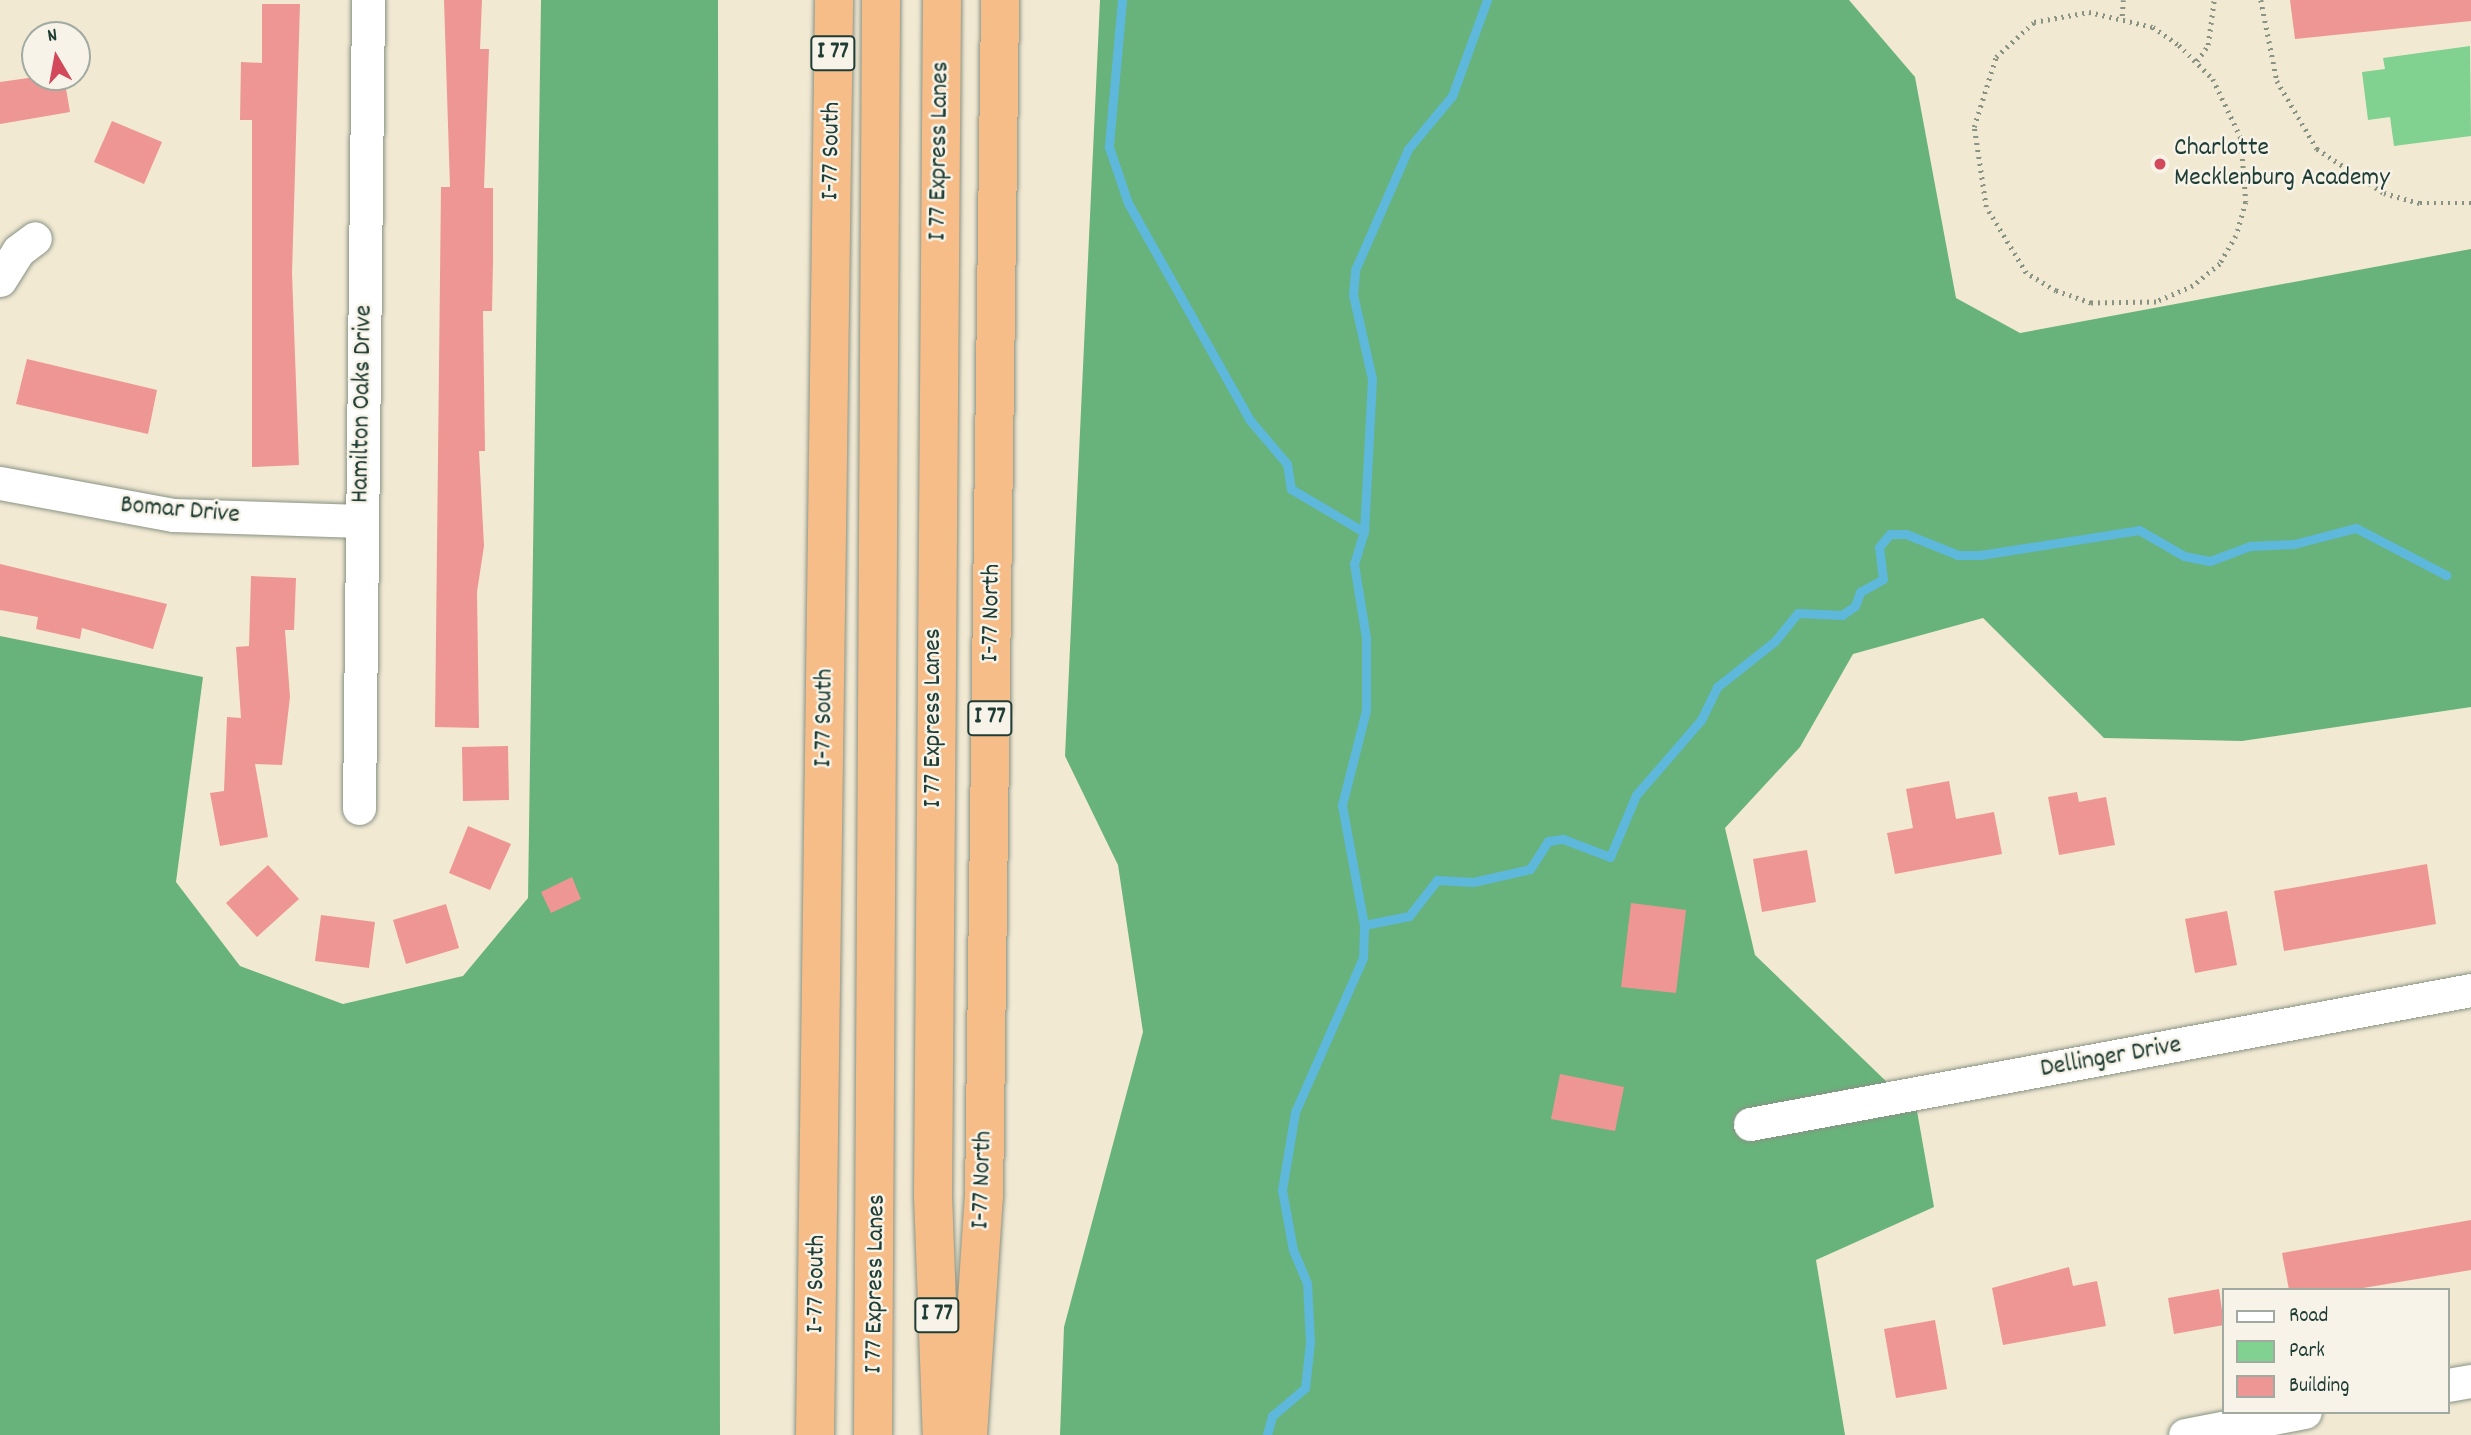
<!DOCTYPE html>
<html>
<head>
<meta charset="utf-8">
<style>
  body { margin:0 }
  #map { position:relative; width:2471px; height:1435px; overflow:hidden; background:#f2e9d3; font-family:Dekko,sans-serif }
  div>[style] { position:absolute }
  .green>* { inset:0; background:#81d191 }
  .forest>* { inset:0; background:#68b37b }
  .stream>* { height:9px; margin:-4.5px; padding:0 4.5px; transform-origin:4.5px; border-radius:4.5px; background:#5eb8dc }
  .building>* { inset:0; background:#ee9693 }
  .path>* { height:4.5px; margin-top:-2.25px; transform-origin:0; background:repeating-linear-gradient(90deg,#889384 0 2px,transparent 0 7px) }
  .roads { filter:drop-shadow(0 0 2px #889384) drop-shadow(0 0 2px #889384) }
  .street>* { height:33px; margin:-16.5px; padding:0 16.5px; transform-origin:16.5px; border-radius:16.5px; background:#fff }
  .highway>* { height:38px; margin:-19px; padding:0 19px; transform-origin:19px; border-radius:19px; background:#f7bd88 }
  .dots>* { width:19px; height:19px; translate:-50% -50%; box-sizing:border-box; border:4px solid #f7f3e8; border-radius:50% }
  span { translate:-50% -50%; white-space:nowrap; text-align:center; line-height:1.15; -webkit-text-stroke:5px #f7f3e8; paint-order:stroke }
  .shield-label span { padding:2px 5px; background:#f7f3e8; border:2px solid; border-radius:5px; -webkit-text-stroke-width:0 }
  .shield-label { font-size:24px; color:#1f3d34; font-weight:700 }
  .poi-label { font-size:26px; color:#1f3d34 }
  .left { translate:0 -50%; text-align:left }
  .street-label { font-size:26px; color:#1f3d34 }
  .legend { position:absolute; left:2222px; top:1288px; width:228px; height:126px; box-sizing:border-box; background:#f7f3e8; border:2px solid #a1aaa0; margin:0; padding:9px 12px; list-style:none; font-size:21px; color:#1f3d34 }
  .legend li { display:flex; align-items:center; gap:14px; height:35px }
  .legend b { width:35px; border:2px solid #a1aaa0 }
  .north { position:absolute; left:21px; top:21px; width:70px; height:70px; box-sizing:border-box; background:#f7f3e8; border:2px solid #a1aaa0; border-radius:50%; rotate:350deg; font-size:19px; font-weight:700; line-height:28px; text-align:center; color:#1f3d34 }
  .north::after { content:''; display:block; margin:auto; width:24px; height:32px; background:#d1495b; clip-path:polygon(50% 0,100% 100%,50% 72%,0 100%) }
</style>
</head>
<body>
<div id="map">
  <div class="green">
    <i style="clip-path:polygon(2470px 46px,2471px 136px,2394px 146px,2390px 117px,2368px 120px,2362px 72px,2385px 69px,2383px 58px)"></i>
  </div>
  <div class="forest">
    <i style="clip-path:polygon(541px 0,718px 0,720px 1435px,0 1435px,0 636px,203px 677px,176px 882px,240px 966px,343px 1004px,463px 976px,528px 898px)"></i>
    <i style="clip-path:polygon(1100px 0,1849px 0,1915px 77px,1956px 298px,2020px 333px,2471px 249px,2471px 707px,2242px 741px,2104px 738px,1983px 618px,1853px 654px,1800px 747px,1725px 828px,1755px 955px,1917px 1111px,1934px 1207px,1816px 1260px,1845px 1435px,1060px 1435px,1064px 1327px,1143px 1032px,1118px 865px,1065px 756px)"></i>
  </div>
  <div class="stream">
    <i style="left:1122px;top:0;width:148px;rotate:95.1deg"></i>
    <i style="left:1109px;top:147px;width:59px;rotate:71.3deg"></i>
    <i style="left:1128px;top:203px;width:248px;rotate:60.7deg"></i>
    <i style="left:1249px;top:419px;width:59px;rotate:49.8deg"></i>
    <i style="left:1287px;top:464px;width:25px;rotate:81deg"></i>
    <i style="left:1291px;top:489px;width:85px;rotate:30.5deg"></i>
    <i style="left:1364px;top:925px;width:46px;rotate:-11.3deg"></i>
    <i style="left:1409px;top:916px;width:46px;rotate:-52.1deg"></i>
    <i style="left:1437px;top:880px;width:36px;rotate:3deg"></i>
    <i style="left:1473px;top:882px;width:58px;rotate:-12.8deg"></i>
    <i style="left:1530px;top:869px;width:33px;rotate:-57deg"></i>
    <i style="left:1548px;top:841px;width:15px;rotate:-8deg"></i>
    <i style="left:1563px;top:839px;width:50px;rotate:21deg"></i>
    <i style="left:1610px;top:857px;width:67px;rotate:-67.2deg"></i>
    <i style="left:1636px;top:795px;width:99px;rotate:-49.1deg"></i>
    <i style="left:1701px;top:720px;width:37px;rotate:-64deg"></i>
    <i style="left:1717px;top:687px;width:74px;rotate:-38.4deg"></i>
    <i style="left:1775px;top:641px;width:36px;rotate:-51deg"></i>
    <i style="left:1798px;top:613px;width:44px;rotate:2.6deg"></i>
    <i style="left:1842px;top:615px;width:16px;rotate:-35deg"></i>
    <i style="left:1855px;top:606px;width:15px;rotate:-70deg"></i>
    <i style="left:1860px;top:592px;width:26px;rotate:-29deg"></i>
    <i style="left:1883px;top:579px;width:32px;rotate:-97deg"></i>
    <i style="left:1879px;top:547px;width:17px;rotate:-50deg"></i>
    <i style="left:1890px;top:534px;width:16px"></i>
    <i style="left:1906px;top:534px;width:56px;rotate:22deg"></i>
    <i style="left:1958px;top:555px;width:22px"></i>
    <i style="left:1980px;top:555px;width:161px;rotate:-8.9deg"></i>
    <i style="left:2139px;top:530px;width:52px;rotate:30deg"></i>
    <i style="left:2184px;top:556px;width:26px;rotate:11deg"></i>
    <i style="left:2210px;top:561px;width:43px;rotate:-20.6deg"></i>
    <i style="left:2250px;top:546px;width:44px;rotate:-2.6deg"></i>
    <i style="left:2294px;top:544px;width:64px;rotate:-14.5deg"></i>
    <i style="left:2356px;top:528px;width:102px;rotate:27.6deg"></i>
    <i style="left:1267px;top:1435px;width:20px;rotate:-75deg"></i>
    <i style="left:1272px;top:1416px;width:43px;rotate:-40.3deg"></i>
    <i style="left:1305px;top:1388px;width:46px;rotate:-83.8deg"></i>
    <i style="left:1310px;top:1342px;width:59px;rotate:-92.9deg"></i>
    <i style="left:1307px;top:1283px;width:36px;rotate:-113deg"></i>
    <i style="left:1293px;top:1250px;width:61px;rotate:-100.4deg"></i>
    <i style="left:1282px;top:1190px;width:79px;rotate:-80.5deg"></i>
    <i style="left:1295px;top:1112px;width:168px;rotate:-66.2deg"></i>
    <i style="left:1363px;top:958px;width:33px;rotate:-88deg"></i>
    <i style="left:1364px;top:925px;width:122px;rotate:-100.4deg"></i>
    <i style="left:1342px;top:805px;width:98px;rotate:-75.8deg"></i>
    <i style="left:1366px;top:710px;width:72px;rotate:-90deg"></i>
    <i style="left:1366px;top:638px;width:75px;rotate:-99.2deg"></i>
    <i style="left:1354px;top:564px;width:34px;rotate:-73deg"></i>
    <i style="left:1364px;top:532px;width:153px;rotate:-87deg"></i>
    <i style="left:1372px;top:379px;width:86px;rotate:-102.7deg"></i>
    <i style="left:1353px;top:295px;width:25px;rotate:-85deg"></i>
    <i style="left:1355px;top:270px;width:132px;rotate:-66.3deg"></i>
    <i style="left:1408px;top:149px;width:69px;rotate:-50.3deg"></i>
    <i style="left:1452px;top:96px;width:102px;rotate:-70deg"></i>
  </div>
  <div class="building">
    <i style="clip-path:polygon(444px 0,482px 0,480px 49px,489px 49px,484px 188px,493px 188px,493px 261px,492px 311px,483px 311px,485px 451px,479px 451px,484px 546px,477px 592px,479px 728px,435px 727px,441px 187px,450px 187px)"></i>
    <i style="clip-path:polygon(2290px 0,2471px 0,2471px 21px,2295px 39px)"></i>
    <i style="clip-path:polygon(262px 4px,300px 4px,292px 273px,299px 465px,252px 467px,252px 120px,240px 120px,241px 62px,262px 63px)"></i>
    <i style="clip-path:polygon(35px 77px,64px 77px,70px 112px,0 124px,0 82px)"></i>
    <i style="clip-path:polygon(112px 121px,162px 142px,144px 184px,94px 162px)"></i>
    <i style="clip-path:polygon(27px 359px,157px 390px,148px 434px,16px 404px)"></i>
    <i style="clip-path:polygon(0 564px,167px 604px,153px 649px,82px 628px,80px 639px,36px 629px,38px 617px,0 610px)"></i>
    <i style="clip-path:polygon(251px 576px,296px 578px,294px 630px,285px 630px,290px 697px,282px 765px,255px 764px,268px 837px,220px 846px,210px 793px,224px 791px,227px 717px,241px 718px,236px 647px,249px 646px)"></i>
    <i style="clip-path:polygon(508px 746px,509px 800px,463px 801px,462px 747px)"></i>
    <i style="clip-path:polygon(1949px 781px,1956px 819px,1994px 812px,2002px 854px,1895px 874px,1887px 833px,1913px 828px,1906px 789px)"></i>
    <i style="clip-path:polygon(2077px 792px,2079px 802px,2106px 797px,2115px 845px,2059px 855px,2048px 797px)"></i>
    <i style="clip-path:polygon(468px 826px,511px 844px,490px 890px,449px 873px)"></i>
    <i style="clip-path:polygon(1807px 850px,1816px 902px,1762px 912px,1753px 859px)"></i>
    <i style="clip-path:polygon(2427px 864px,2436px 924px,2284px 951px,2274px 891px)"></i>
    <i style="clip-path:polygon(268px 865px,299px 899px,257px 937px,226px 903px)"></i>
    <i style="clip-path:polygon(572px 877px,581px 899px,551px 913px,541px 892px)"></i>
    <i style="clip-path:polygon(1631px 903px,1686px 910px,1676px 993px,1621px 987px)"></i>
    <i style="clip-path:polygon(446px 904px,459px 948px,406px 964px,393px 920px)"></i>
    <i style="clip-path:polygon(2227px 911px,2237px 965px,2195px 973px,2185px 919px)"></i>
    <i style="clip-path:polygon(321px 915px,375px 922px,369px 968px,315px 961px)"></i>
    <i style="clip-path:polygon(1560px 1074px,1624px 1087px,1615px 1131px,1551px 1119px)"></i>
    <i style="clip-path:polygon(2471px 1220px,2471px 1270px,2351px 1290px,2289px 1290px,2282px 1253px)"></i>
    <i style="clip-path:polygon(2069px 1267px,2073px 1286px,2097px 1281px,2106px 1326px,2003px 1345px,1992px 1288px)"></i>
    <i style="clip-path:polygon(2219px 1289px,2224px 1325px,2174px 1334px,2168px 1298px)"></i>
    <i style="clip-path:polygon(1935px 1320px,1947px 1389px,1896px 1398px,1884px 1329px)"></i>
  </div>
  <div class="path">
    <i style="left:2261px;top:0;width:83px;rotate:78.8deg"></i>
    <i style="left:2277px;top:81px;width:79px;rotate:59.5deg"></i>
    <i style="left:2317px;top:149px;width:80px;rotate:33.3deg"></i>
    <i style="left:2384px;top:193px;width:37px;rotate:16deg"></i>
    <i style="left:2420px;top:203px;width:51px"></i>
    <i style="left:2089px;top:12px;width:66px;rotate:13.2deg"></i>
    <i style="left:2153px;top:27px;width:32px;rotate:35deg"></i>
    <i style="left:2179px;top:45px;width:48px;rotate:45deg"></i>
    <i style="left:2213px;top:79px;width:65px;rotate:64.6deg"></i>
    <i style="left:2241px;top:138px;width:64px;rotate:85.5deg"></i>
    <i style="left:2246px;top:202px;width:35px;rotate:106deg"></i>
    <i style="left:2236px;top:236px;width:32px;rotate:120deg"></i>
    <i style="left:2220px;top:264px;width:35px;rotate:141deg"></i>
    <i style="left:2193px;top:286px;width:40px;rotate:156.6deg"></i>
    <i style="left:2156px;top:302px;width:65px;rotate:179.1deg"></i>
    <i style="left:2091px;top:303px;width:37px;rotate:-161deg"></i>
    <i style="left:2056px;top:291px;width:35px;rotate:-149deg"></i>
    <i style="left:2026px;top:273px;width:77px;rotate:-121.2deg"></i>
    <i style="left:1986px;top:207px;width:81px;rotate:-98.5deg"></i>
    <i style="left:1974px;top:127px;width:73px;rotate:-72.6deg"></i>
    <i style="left:1996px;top:57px;width:52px;rotate:-42.6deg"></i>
    <i style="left:2034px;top:22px;width:56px;rotate:-10.3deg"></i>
    <i style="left:2122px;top:16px;width:16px;rotate:-86deg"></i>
    <i style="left:2197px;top:61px;width:19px;rotate:-55deg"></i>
    <i style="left:2208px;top:45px;width:45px;rotate:-82.4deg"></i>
  </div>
  <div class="roads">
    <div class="street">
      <i style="left:0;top:280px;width:34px;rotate:-58deg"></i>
      <i style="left:18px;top:251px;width:21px;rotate:-37deg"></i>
      <i style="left:0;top:483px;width:176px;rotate:10.5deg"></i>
      <i style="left:173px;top:515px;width:189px;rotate:1.8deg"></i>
      <i style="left:359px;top:808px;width:808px;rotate:-89.36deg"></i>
      <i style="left:1750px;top:1124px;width:733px;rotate:-10.53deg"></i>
      <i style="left:2448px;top:1385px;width:23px;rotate:-10deg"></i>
      <i style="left:2185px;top:1435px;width:122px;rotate:-10.9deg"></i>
    </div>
    <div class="highway">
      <i style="left:942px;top:0;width:1195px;rotate:90.43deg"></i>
      <i style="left:933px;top:1195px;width:240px;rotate:87.9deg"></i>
      <i style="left:815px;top:1435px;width:1435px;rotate:-89.24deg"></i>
      <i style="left:873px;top:1435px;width:1435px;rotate:-89.68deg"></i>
      <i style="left:968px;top:1435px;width:239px;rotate:-86.2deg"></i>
      <i style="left:984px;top:1197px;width:1197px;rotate:-89.23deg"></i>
    </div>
  </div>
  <div class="dots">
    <i style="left:2160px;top:164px;background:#d1495b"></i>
  </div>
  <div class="shield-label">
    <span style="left:833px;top:53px">I 77</span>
    <span style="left:990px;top:718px">I 77</span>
    <span style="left:937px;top:1315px">I 77</span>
  </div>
  <div class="poi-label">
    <span class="left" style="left:2174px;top:164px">Charlotte<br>Mecklenburg Academy</span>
  </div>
  <div class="street-label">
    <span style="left:832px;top:151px;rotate:-89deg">I-77 South</span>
    <span style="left:940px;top:151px;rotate:-89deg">I 77 Express Lanes</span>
    <span style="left:363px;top:404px;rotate:-89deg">Hamilton Oaks Drive</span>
    <span style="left:180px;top:511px;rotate:5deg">Bomar Drive</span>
    <span style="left:992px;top:613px;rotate:-89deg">I-77 North</span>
    <span style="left:825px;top:718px;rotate:-89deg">I-77 South</span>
    <span style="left:934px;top:718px;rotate:-90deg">I 77 Express Lanes</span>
    <span style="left:2111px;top:1058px;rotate:-10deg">Dellinger Drive</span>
    <span style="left:983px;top:1180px;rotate:-88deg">I-77 North</span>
    <span style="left:817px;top:1284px;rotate:-89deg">I-77 South</span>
    <span style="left:876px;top:1284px;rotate:-89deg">I 77 Express Lanes</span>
  </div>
  <ul class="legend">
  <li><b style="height:9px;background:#fff"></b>Road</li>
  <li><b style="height:19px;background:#81d191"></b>Park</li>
  <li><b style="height:19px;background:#ee9693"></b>Building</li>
  </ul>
  <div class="north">N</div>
</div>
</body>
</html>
